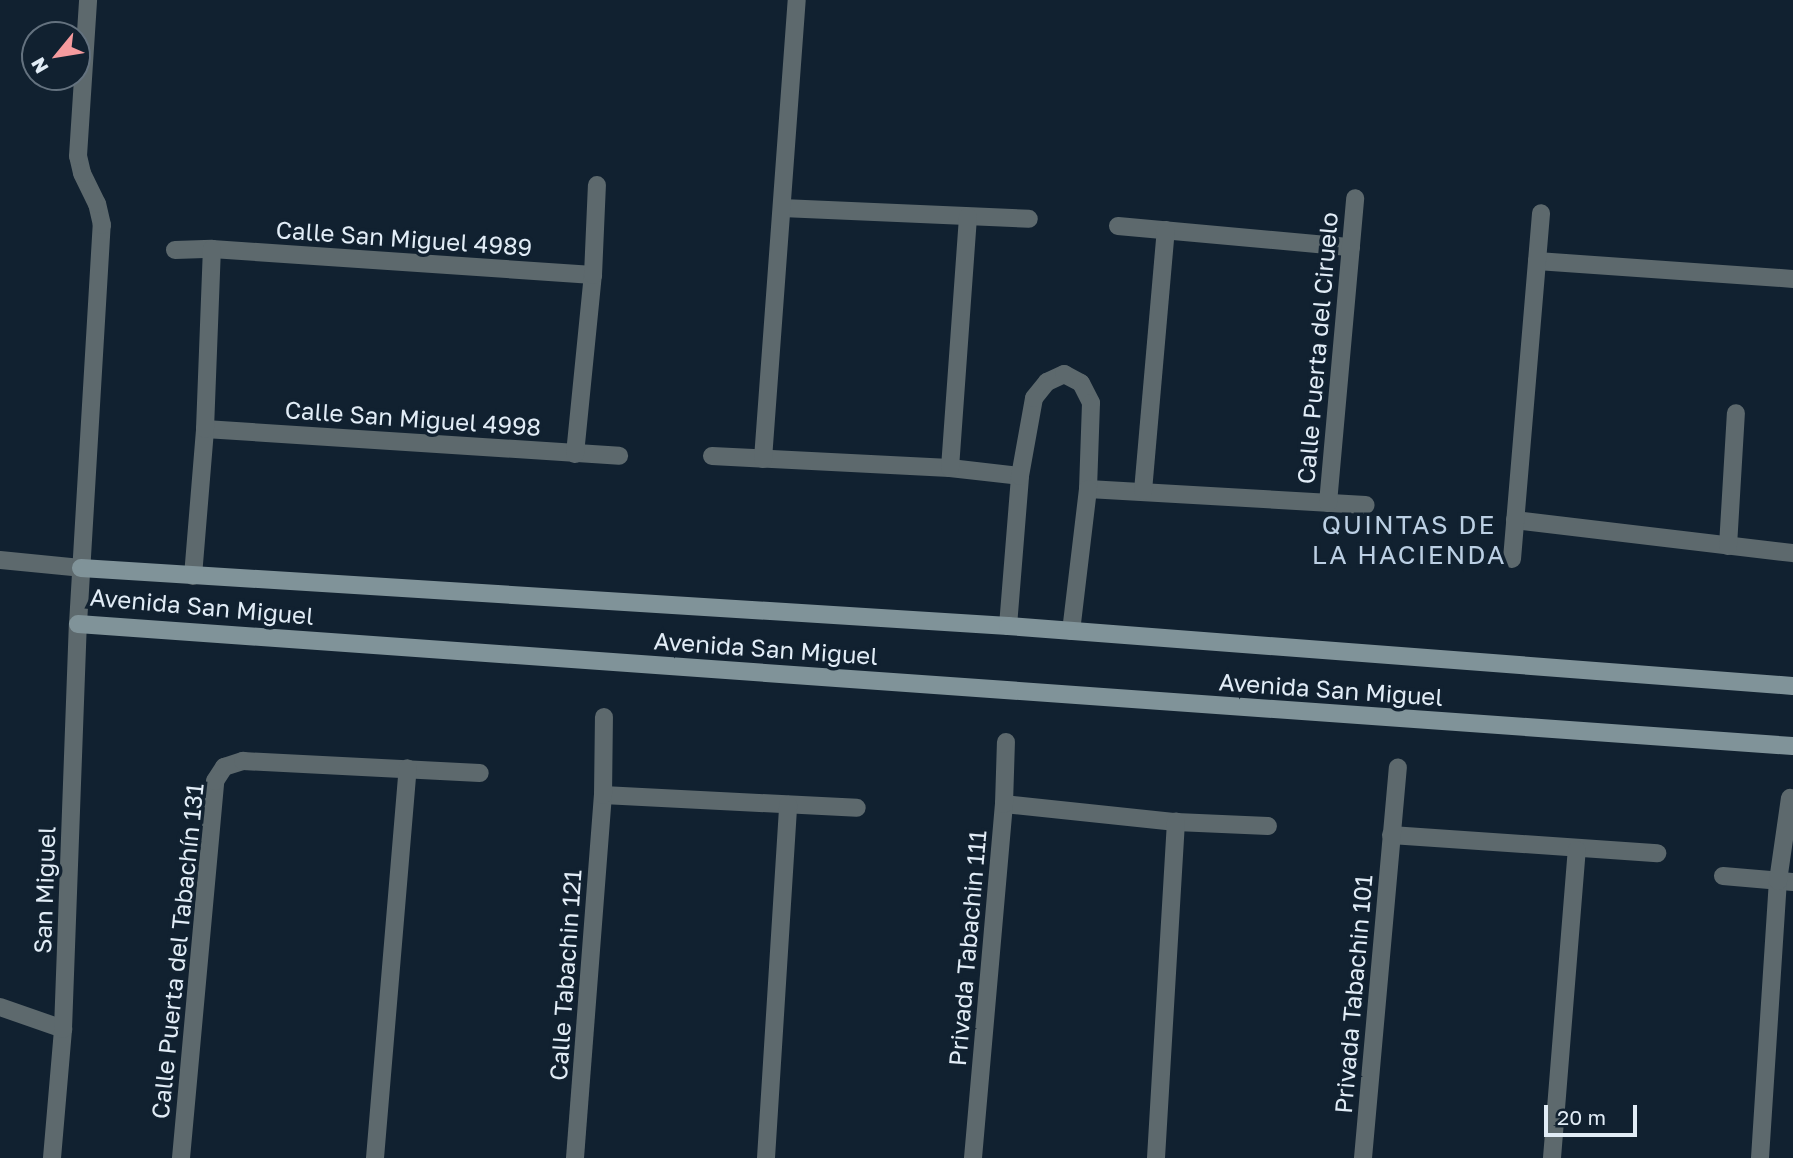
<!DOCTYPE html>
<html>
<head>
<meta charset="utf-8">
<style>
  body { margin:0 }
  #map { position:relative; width:1793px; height:1158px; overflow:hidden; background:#112130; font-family:"Golos Text",sans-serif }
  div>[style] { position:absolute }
  .street>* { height:18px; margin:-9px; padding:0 9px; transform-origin:9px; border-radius:9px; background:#5d696d }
  .secondary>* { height:18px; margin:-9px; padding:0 9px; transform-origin:9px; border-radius:9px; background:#809399 }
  span { translate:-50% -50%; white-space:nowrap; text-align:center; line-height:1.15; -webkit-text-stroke:7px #112130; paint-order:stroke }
  .street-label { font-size:24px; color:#e1ecf6 }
  .neighbourhood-label { font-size:26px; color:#bbcfe3; letter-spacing:2px }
  .north { position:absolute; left:21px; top:21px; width:70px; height:70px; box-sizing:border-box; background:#112130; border:2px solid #64727f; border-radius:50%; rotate:240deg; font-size:19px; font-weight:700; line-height:28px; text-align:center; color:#e1ecf6 }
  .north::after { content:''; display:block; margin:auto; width:24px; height:32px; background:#f59b9e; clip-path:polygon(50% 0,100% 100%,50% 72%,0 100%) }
  .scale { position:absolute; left:1544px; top:1105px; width:93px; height:32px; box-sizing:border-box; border:4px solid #e1ecf6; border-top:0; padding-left:9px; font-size:21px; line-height:24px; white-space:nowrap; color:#e1ecf6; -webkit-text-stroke:5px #112130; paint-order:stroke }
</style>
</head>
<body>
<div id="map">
  <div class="street">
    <i style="left:782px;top:208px;width:247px;rotate:2.5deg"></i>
    <i style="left:1118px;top:226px;width:234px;rotate:5.2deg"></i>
    <i style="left:175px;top:250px;width:37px;rotate:-2deg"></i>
    <i style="left:212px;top:249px;width:382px;rotate:3.9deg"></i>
    <i style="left:1537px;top:261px;width:257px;rotate:4deg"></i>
    <i style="left:205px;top:429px;width:415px;rotate:3.7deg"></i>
    <i style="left:575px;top:454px;width:180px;rotate:-84.3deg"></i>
    <i style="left:593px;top:275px;width:90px;rotate:-87.5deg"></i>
    <i style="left:712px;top:456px;width:238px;rotate:2.9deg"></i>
    <i style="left:950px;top:468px;width:70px;rotate:6.5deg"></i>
    <i style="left:763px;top:459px;width:460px;rotate:-85.8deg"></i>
    <i style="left:950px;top:468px;width:252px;rotate:-85.9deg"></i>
    <i style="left:1088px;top:489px;width:278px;rotate:3.3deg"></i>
    <i style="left:1143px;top:491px;width:262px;rotate:-85deg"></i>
    <i style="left:1328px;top:503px;width:306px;rotate:-84.9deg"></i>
    <i style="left:1515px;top:520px;width:280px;rotate:6.8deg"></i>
    <i style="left:1728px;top:546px;width:133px;rotate:-86.6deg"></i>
    <i style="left:1512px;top:559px;width:347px;rotate:-85.2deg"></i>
    <i style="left:0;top:560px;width:81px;rotate:5.6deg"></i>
    <i style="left:193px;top:576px;width:147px;rotate:-85.3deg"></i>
    <i style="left:205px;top:429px;width:180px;rotate:-87.8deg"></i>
    <i style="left:1008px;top:626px;width:150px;rotate:-85.4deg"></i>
    <i style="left:1020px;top:476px;width:79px;rotate:-79.8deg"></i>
    <i style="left:1034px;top:398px;width:21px;rotate:-51deg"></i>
    <i style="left:1047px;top:382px;width:19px;rotate:-25deg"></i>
    <i style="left:1064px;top:374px;width:19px;rotate:28deg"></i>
    <i style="left:1081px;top:383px;width:22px;rotate:63deg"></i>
    <i style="left:1091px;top:403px;width:86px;rotate:92deg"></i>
    <i style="left:1088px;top:489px;width:143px;rotate:96.8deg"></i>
    <i style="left:603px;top:795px;width:254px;rotate:2.9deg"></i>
    <i style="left:1004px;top:804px;width:173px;rotate:6deg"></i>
    <i style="left:1176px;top:822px;width:92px;rotate:2.5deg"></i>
    <i style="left:1391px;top:835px;width:267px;rotate:3.9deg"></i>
    <i style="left:1723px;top:876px;width:70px;rotate:4.9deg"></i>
    <i style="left:0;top:1007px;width:67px;rotate:19.2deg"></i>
    <i style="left:52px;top:1158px;width:129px;rotate:-85.1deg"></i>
    <i style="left:63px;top:1029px;width:405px;rotate:-87.9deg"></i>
    <i style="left:78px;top:624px;width:400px;rotate:-86.6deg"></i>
    <i style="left:102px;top:225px;width:22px;rotate:-103deg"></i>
    <i style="left:97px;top:204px;width:34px;rotate:-116deg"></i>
    <i style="left:82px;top:173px;width:17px;rotate:-103deg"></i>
    <i style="left:78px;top:156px;width:156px;rotate:-86.3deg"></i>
    <i style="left:181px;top:1158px;width:379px;rotate:-84.8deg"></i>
    <i style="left:215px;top:781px;width:17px;rotate:-57deg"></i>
    <i style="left:224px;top:767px;width:20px;rotate:-18deg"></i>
    <i style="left:243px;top:761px;width:237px;rotate:2.9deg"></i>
    <i style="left:375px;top:1158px;width:391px;rotate:-85.2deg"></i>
    <i style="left:575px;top:1158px;width:364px;rotate:-85.6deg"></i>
    <i style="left:603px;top:795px;width:78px;rotate:-89.3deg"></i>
    <i style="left:766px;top:1158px;width:354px;rotate:-86.4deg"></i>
    <i style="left:973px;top:1158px;width:355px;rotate:-85deg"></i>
    <i style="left:1004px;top:804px;width:62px;rotate:-88.2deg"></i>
    <i style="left:1156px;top:1158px;width:337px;rotate:-86.6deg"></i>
    <i style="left:1363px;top:1158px;width:392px;rotate:-84.9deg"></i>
    <i style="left:1552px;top:1158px;width:309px;rotate:-85.4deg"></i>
    <i style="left:1760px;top:1158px;width:278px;rotate:-86.3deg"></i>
    <i style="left:1778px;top:881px;width:84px;rotate:-81.8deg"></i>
  </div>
  <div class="secondary">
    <i style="left:81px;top:568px;width:929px;rotate:3.58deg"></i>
    <i style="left:1008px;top:626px;width:787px;rotate:4.37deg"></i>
    <i style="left:78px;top:624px;width:1719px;rotate:4.07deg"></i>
  </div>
  <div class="street-label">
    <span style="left:404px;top:238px;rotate:4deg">Calle San Miguel 4989</span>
    <span style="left:1317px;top:348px;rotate:-85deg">Calle Puerta del Ciruelo</span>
    <span style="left:413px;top:418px;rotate:4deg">Calle San Miguel 4998</span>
    <span style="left:202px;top:606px;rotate:5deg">Avenida San Miguel</span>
    <span style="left:766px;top:648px;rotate:4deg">Avenida San Miguel</span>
    <span style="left:1331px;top:689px;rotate:4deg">Avenida San Miguel</span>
    <span style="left:44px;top:890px;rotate:-88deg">San Miguel</span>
    <span style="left:967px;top:948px;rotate:-85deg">Privada Tabachin 111</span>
    <span style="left:177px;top:951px;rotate:-84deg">Calle Puerta del Tabachín 131</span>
    <span style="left:565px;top:975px;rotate:-86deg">Calle Tabachin 121</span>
    <span style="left:1353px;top:994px;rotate:-85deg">Privada Tabachin 101</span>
  </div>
  <div class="neighbourhood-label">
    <span style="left:1409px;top:540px">QUINTAS DE<br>LA HACIENDA</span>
  </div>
  <div class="north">N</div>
  <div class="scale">20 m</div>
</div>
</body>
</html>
